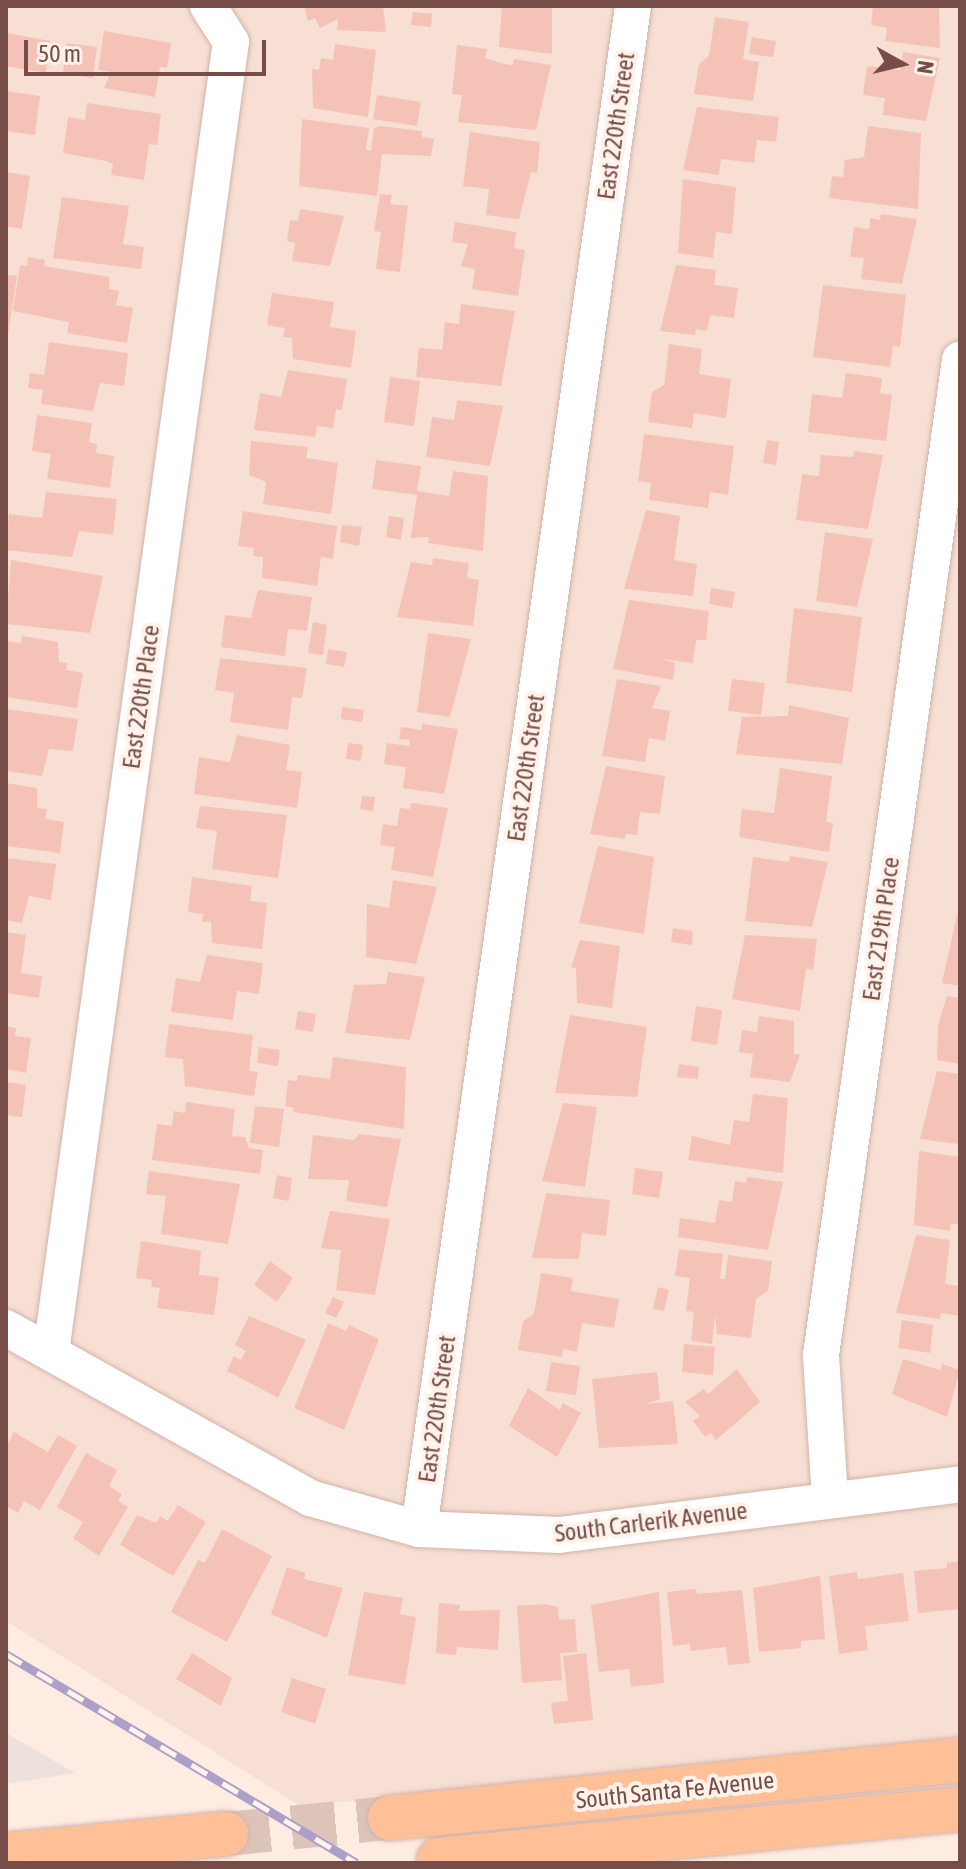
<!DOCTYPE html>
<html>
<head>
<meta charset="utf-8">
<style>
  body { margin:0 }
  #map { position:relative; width:966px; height:1869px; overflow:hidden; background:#feece2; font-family:"Asap Condensed",sans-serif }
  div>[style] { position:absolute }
  .residential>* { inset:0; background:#f8dfd3 }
  .industrial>* { inset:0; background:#ece1dd }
  .building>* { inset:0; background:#f5c2b8 }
  .major-tunnel>* { height:44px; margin-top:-22px; transform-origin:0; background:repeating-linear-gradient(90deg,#dcc4bb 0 44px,transparent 0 66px) }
  .roads { filter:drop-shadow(0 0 2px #d2b3ab) drop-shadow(0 0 2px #d2b3ab) }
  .minor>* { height:36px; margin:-18px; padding:0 18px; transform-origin:18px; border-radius:18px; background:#fff }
  .major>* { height:44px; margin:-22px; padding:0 22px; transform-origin:22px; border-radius:22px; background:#ffc098 }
  .rail>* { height:9px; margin-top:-4.5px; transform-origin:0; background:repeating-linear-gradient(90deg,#fff2ea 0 18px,#aca0c8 0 36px); box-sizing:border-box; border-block:2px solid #aca0c8 }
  span { translate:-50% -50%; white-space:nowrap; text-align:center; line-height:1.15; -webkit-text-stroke:8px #fff2ea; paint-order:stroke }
  .street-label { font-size:24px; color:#774d47 }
  .frame { position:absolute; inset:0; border:8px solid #774d47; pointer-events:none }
  .north { position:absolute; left:862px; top:24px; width:80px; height:80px; -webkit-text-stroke:6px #fff2ea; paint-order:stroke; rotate:98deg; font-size:22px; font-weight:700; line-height:32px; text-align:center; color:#774d47 }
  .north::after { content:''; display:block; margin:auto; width:28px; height:36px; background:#774d47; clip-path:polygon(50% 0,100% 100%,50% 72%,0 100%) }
  .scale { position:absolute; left:24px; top:40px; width:242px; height:36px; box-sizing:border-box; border:4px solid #774d47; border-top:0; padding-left:10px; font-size:24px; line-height:28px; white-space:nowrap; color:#774d47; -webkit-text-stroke:6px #fff2ea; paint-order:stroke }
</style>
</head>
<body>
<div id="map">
  <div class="residential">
    <i style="clip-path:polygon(6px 6px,960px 6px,960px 1741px,300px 1806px,6px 1621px)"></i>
  </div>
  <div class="industrial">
    <i style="clip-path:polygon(6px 1733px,75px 1773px,6px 1784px)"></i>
  </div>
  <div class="building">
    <i style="clip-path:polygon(304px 6px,383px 6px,386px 32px,337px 30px,338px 19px,320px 28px,315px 18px,308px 21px)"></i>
    <i style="clip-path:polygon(502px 6px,552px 6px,552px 54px,499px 47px)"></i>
    <i style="clip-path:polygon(873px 6px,939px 6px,940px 48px,885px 41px,887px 28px,871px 25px)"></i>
    <i style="clip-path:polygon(413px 12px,432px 14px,431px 27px,411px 25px)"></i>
    <i style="clip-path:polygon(715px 17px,749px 22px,743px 59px,759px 62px,753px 101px,694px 94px,699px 64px,709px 56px)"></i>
    <i style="clip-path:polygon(104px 31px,171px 43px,167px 68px,160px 67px,155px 97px,104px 88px,111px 72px,98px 70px)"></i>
    <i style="clip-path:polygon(6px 33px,50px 41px,46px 73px,6px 66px)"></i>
    <i style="clip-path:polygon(752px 37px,776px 41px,773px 57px,749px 54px)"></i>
    <i style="clip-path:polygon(67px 43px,97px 47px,93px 78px,63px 73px)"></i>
    <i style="clip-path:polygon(335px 44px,376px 50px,368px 117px,313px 108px,312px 69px,319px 70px,321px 58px,333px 60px)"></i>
    <i style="clip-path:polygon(457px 45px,487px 49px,485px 58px,505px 64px,513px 65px,514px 59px,551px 65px,536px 130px,458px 122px,462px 95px,452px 94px)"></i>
    <i style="clip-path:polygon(903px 52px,940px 58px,926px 121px,883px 115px,885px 98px,863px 95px,867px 66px,900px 70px)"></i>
    <i style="clip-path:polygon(6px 91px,40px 96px,35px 135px,6px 131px)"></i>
    <i style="clip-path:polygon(377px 95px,421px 102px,417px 126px,373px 119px)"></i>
    <i style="clip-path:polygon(87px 103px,161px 114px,157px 145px,149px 144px,144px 180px,111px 175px,113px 164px,106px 161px,63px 153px,68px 117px,85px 120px)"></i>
    <i style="clip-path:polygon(697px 107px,779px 117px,776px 142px,757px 140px,754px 163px,721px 159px,719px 175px,683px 170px)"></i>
    <i style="clip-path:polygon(302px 119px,369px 128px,366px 150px,371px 151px,374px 128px,380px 126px,422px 131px,422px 137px,434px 139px,431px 156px,382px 154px,377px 196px,299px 186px)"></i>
    <i style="clip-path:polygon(868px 126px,921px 133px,918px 209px,829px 198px,832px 176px,843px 177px,845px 160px,864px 157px)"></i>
    <i style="clip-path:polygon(470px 132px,540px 142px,537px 173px,531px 172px,519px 219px,486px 215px,489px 189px,463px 186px)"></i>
    <i style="clip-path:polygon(6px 172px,30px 176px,22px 229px,6px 226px)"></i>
    <i style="clip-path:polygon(683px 179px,736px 187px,732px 234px,716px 232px,713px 258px,678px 253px)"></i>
    <i style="clip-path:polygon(380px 194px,392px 195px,390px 204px,408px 206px,400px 272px,376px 269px,381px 232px,374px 231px)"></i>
    <i style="clip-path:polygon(62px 197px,129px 206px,123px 244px,144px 247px,141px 269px,53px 258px)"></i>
    <i style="clip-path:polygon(300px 209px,344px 216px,330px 266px,292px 261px,295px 243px,287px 241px,290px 220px,298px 221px)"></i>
    <i style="clip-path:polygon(881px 214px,917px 219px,902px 284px,861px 279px,864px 258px,850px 257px,854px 227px,869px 229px,870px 218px,880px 220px)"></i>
    <i style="clip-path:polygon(455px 222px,516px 232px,514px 248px,525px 250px,518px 296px,472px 289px,475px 269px,461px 266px,468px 244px,452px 242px)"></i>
    <i style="clip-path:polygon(28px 257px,45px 260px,44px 266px,109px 277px,109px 289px,119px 291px,116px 305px,133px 308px,127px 343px,67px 333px,69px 322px,13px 311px,20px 265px,27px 266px)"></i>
    <i style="clip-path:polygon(676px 265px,716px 270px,714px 285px,738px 288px,734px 318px,710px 315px,707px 331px,696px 329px,695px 335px,660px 331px)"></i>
    <i style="clip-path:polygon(6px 275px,17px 276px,8px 334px,6px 334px)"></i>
    <i style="clip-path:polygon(823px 285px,906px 295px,900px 347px,893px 346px,890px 367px,813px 357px)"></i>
    <i style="clip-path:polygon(272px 293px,334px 302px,330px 327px,356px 331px,351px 368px,293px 359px,292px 338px,283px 337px,285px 328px,267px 325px)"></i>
    <i style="clip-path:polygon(461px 304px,515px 311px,501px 386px,416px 377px,419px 348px,442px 350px,445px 322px,459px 324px)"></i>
    <i style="clip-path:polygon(49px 342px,128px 353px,124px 386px,100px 383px,93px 411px,41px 404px,43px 390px,28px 388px,30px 373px,44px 375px)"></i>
    <i style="clip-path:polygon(669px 344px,702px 349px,699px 374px,731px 379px,726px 418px,694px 413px,692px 428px,648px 422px,652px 392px,664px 385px)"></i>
    <i style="clip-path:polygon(288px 370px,347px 379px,342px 410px,336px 409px,333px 428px,317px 426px,315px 437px,254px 430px,260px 393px,281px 397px)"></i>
    <i style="clip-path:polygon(846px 373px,882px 378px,880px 393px,892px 395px,886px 441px,808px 432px,812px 394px,842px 398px)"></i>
    <i style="clip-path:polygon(390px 377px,420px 381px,414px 426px,384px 422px)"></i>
    <i style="clip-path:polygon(457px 400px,503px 406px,490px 466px,426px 457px,432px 417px,454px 420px)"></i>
    <i style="clip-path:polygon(37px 415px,92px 423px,89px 442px,97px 444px,96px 453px,114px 456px,110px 488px,47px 479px,51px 454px,32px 451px)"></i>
    <i style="clip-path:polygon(644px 434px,734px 446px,728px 495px,710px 492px,708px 508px,649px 500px,651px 483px,638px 481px)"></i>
    <i style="clip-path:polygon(767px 440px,779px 442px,776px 465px,763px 463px)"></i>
    <i style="clip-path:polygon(251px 441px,308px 447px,306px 458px,338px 463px,331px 514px,263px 504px,266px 482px,249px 475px)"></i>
    <i style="clip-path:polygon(854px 451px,883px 455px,868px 529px,796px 520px,802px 474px,819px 476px,821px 455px,853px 457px)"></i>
    <i style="clip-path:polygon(376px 460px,421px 466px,417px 491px,449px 496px,453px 471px,488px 476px,483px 551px,428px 543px,429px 537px,411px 538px,417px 495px,372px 489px)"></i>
    <i style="clip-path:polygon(46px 492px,117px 499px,113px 535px,79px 531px,72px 557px,6px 550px,9px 514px,42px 518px)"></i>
    <i style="clip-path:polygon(646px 510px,680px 516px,674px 560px,697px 564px,693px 596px,624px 589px)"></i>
    <i style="clip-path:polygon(243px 511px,337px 526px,333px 559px,321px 557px,317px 586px,262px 578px,263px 557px,253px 556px,254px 548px,238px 546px)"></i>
    <i style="clip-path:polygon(389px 516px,404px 518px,401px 540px,386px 537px)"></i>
    <i style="clip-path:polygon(342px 525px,362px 527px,359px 546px,340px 542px)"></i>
    <i style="clip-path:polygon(825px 532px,873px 539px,857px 607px,816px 601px)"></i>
    <i style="clip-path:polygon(433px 558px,469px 563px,467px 578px,479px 580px,473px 626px,397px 617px,411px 562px,432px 565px)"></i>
    <i style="clip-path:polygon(11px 560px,103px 576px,90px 633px,6px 624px)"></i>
    <i style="clip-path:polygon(711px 588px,735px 592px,732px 608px,709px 604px)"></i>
    <i style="clip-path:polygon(258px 590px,312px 597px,307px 631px,288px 629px,285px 656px,221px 647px,225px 615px,251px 618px)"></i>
    <i style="clip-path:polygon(629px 600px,709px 611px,706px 640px,696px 640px,693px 663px,663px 659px,675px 663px,673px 680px,613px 669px)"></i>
    <i style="clip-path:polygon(794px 608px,862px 617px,852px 692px,786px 683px)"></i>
    <i style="clip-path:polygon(313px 622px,327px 625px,323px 655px,308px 653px)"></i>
    <i style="clip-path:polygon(428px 633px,471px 639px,450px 717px,417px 712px)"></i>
    <i style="clip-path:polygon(22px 636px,58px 642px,59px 662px,67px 663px,66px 670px,83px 673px,77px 708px,6px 697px,6px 641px,21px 643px)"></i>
    <i style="clip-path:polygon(328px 649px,347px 652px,344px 667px,326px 664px)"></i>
    <i style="clip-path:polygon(220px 658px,307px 668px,302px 698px,292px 697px,288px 730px,230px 722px,234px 693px,215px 690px)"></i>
    <i style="clip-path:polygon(617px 679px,661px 686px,652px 708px,670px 711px,665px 741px,649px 738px,645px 762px,602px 756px)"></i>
    <i style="clip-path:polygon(732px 679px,765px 683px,761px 715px,728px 711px)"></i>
    <i style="clip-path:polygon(789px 705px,849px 718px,842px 764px,736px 754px,742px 717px,788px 716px)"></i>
    <i style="clip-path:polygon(342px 707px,364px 710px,362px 722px,341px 719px)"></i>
    <i style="clip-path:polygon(6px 709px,78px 719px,73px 751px,49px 749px,42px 776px,6px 771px)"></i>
    <i style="clip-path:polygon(422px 724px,458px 729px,444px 794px,403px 788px,406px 767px,384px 764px,387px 743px,409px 746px,410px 740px,399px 739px,401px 727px,422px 730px)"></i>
    <i style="clip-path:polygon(237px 735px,290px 745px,286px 770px,302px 772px,297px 808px,194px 794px,199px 757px,230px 762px)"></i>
    <i style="clip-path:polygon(348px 743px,363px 745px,361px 761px,346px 759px)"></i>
    <i style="clip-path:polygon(606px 766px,665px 776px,660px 814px,640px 812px,637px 835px,626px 834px,625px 839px,590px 834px)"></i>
    <i style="clip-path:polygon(780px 768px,832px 776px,826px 822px,833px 823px,829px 852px,739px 837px,742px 809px,774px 813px)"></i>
    <i style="clip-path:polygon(6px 783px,37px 788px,37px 808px,47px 809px,45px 819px,64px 822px,60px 853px,6px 846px)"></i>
    <i style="clip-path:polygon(362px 796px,375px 797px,373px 811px,360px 809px)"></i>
    <i style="clip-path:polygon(411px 803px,448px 808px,433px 877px,391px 870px,395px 847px,380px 845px,383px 824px,397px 826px,400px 808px,410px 809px)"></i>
    <i style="clip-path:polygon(200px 806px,287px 815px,278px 878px,212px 869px,217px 831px,196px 828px)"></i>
    <i style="clip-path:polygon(598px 846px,654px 857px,644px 934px,579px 923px)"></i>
    <i style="clip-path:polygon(790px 856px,828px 862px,812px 927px,745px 921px,753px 857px,789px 862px)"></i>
    <i style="clip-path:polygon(6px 858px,56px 864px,51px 900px,29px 896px,22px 923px,6px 920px)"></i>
    <i style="clip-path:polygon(192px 877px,252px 886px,250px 901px,267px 903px,262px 949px,212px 943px,211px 922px,202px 922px,203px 914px,188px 912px)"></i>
    <i style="clip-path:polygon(393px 880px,437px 887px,416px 964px,366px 957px,367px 904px,389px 908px)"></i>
    <i style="clip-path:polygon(958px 910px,960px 911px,960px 986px,942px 983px)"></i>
    <i style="clip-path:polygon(673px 928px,693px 931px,692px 945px,671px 942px)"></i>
    <i style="clip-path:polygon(6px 932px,26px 935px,21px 973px,42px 976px,39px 998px,6px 993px)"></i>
    <i style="clip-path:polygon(745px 935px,817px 939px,813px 970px,806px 969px,800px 1011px,732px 999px)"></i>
    <i style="clip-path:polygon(580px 940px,620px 946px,612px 1008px,577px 1003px,576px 968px,571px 967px)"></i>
    <i style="clip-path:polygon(207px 955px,263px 963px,259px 994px,237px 991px,233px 1020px,171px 1012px,176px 978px,200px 982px)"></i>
    <i style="clip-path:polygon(388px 972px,425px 977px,410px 1040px,345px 1033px,354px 985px,386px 984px)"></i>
    <i style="clip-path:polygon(947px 996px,960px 998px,960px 1064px,937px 1060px,938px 1025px)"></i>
    <i style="clip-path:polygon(696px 1006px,722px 1010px,717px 1045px,691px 1041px)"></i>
    <i style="clip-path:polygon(298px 1011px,316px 1014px,313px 1032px,295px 1029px)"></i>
    <i style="clip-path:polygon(570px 1015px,647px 1027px,637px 1097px,555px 1093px)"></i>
    <i style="clip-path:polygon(759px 1016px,794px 1021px,794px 1054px,800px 1055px,790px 1082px,750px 1077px,753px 1054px,739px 1052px,742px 1030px,757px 1032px)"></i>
    <i style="clip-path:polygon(169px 1024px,253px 1035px,249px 1071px,258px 1072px,254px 1096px,185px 1086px,183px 1059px,165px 1057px)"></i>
    <i style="clip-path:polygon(6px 1026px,16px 1028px,15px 1036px,31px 1038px,26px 1073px,6px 1069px)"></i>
    <i style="clip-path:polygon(259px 1047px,280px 1050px,278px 1066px,257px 1063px)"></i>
    <i style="clip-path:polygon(333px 1057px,406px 1067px,404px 1129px,293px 1112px,294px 1108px,285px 1106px,288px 1080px,297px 1081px,298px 1075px,330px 1079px)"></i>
    <i style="clip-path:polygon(679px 1064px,699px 1067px,698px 1079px,677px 1077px)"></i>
    <i style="clip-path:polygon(937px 1071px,960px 1074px,958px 1144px,920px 1139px)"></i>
    <i style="clip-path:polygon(6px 1082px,26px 1085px,22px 1117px,6px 1115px)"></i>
    <i style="clip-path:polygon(753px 1094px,788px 1098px,783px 1173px,688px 1160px,692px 1136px,730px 1145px,734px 1120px,749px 1122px)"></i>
    <i style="clip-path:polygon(186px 1102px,235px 1109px,232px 1136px,245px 1137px,249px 1148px,263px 1150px,260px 1174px,152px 1160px,157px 1124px,172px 1126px,174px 1111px,185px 1113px)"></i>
    <i style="clip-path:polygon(563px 1103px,597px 1107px,585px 1187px,542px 1181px)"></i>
    <i style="clip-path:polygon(255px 1106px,284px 1109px,279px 1147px,250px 1143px)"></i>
    <i style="clip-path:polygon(359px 1134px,401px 1139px,387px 1207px,346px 1201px,349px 1180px,308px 1179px,313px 1135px,354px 1140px)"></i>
    <i style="clip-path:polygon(919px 1151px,960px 1157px,960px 1225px,951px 1223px,950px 1231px,914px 1225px)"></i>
    <i style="clip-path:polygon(635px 1168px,663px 1172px,659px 1198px,632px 1194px)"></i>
    <i style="clip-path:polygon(149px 1171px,240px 1184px,228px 1244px,161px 1234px,166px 1196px,146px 1194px)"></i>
    <i style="clip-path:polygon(277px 1175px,292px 1178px,289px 1201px,273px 1198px)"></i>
    <i style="clip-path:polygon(747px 1177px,783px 1182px,768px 1250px,678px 1237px,680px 1218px,715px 1223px,719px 1200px,732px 1202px,735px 1181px,746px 1183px)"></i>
    <i style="clip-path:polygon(546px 1193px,610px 1200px,606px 1236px,582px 1233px,579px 1259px,532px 1258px)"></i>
    <i style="clip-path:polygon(330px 1211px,390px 1219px,375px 1295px,336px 1290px,341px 1250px,321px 1248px)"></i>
    <i style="clip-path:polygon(916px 1235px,950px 1240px,945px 1284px,960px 1286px,960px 1316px,941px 1313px,940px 1319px,896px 1313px)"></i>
    <i style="clip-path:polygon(141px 1241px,201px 1251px,199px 1275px,219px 1277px,214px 1315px,157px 1308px,160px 1288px,151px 1287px,152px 1280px,136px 1278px)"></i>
    <i style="clip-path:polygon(679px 1249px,723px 1254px,720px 1279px,725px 1279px,728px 1255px,772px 1261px,768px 1291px,756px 1299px,751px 1338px,717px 1334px,715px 1315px,712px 1344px,691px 1341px,694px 1312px,686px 1311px,690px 1278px,675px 1276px)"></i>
    <i style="clip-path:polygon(270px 1261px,293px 1278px,277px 1302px,254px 1285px)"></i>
    <i style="clip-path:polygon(541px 1273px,573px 1278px,571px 1291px,619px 1299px,614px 1328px,582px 1323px,577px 1352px,563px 1349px,562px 1357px,518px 1350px,523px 1321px,534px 1314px)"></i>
    <i style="clip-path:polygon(658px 1287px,669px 1290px,664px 1311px,653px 1309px)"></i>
    <i style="clip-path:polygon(333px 1297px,344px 1302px,336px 1318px,325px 1313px)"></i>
    <i style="clip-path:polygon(249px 1316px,306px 1340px,278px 1398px,227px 1371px,234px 1356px,241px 1360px,246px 1351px,235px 1345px)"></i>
    <i style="clip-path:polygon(902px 1320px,933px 1325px,930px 1353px,898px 1348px)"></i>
    <i style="clip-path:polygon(328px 1323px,346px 1331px,349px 1325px,379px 1339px,344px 1430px,294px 1408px)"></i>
    <i style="clip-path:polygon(684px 1344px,715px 1347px,713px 1375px,682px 1372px)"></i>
    <i style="clip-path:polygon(903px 1359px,940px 1370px,942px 1364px,960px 1370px,947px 1417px,892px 1394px)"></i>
    <i style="clip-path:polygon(551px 1362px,580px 1366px,576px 1395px,546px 1391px)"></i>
    <i style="clip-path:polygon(737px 1369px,760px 1402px,716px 1440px,711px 1433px,705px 1437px,693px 1421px,700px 1416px,685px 1402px,704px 1389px,708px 1394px)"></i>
    <i style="clip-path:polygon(657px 1372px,660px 1399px,646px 1404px,673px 1401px,678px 1444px,599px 1448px,592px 1379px)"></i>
    <i style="clip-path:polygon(528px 1388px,560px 1410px,563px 1403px,581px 1413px,557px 1457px,509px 1426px)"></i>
    <i style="clip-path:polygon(14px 1432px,48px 1452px,58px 1435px,77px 1446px,40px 1510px,24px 1501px,18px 1513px,6px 1506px,6px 1447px)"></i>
    <i style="clip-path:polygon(86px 1453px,117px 1470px,109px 1486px,122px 1494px,118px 1501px,128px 1507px,99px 1556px,73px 1538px,83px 1522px,57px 1507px)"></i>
    <i style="clip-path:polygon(178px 1505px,206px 1522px,173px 1576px,120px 1545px,137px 1515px,156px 1523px,160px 1516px,168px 1521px)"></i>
    <i style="clip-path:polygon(222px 1529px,272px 1556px,227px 1642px,171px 1612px,198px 1560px,205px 1563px)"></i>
    <i style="clip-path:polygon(960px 1561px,960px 1609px,918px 1613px,914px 1571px,947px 1568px,947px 1563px)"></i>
    <i style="clip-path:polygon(287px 1567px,306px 1573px,304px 1579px,343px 1588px,327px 1638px,271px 1614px)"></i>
    <i style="clip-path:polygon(857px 1572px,858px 1579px,903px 1573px,909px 1621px,865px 1626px,868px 1650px,839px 1654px,829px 1576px)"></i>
    <i style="clip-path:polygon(820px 1576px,825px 1639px,801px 1641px,801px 1648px,759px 1652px,753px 1588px)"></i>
    <i style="clip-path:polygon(696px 1589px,697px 1594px,742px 1590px,750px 1663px,728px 1665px,726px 1647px,690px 1651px,690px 1644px,673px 1646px,667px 1592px)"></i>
    <i style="clip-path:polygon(364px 1592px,403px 1598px,400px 1614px,416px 1617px,405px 1685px,348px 1675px)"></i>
    <i style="clip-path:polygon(659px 1592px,664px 1683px,631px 1687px,629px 1669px,599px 1672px,591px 1605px)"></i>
    <i style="clip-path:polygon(439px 1603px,460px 1605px,459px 1611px,500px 1610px,498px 1650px,457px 1647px,456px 1655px,436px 1653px)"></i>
    <i style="clip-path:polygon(545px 1604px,558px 1607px,559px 1620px,575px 1619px,577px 1652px,560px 1653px,562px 1680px,522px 1683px,517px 1606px)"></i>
    <i style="clip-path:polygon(192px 1653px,232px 1678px,221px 1706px,176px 1679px)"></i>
    <i style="clip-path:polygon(586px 1653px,593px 1720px,554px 1724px,551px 1703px,568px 1701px,563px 1656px)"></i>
    <i style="clip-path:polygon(292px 1678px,326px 1689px,315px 1724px,281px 1712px)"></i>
  </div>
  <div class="major-tunnel">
    <i style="left:226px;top:1834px;width:165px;rotate:-5.6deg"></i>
  </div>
  <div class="roads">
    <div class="minor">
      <i style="left:6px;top:1328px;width:348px;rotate:29.2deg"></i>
      <i style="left:310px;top:1498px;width:113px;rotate:15.9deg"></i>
      <i style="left:419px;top:1529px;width:140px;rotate:2.5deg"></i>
      <i style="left:559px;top:1535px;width:404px;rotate:-7.2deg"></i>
      <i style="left:51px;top:1352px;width:1322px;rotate:-82.18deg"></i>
      <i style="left:231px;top:42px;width:43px;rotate:-122.6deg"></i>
      <i style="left:830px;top:1499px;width:144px;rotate:-93.6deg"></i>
      <i style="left:821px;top:1355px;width:1005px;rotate:-82.05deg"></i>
      <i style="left:419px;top:1529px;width:1538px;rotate:-82deg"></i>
    </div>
    <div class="major">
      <i style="left:390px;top:1818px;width:573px;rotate:-5.81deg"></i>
      <i style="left:6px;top:1855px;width:221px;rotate:-5.5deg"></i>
      <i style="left:439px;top:1860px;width:523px;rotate:-5.59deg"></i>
    </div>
  </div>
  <div class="rail">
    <i style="left:6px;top:1654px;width:408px;rotate:30.8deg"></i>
  </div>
  <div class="street-label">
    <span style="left:616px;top:126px;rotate:-82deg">East 220th Street</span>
    <span style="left:141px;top:697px;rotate:-82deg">East 220th Place</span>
    <span style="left:526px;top:768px;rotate:-82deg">East 220th Street</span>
    <span style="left:881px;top:929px;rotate:-82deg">East 219th Place</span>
    <span style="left:437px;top:1409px;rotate:-82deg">East 220th Street</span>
    <span style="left:651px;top:1522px;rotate:-7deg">South Carlerik Avenue</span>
    <span style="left:675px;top:1790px;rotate:-6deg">South Santa Fe Avenue</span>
  </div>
  <div class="frame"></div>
  <div class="north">N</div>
  <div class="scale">50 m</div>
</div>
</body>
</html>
